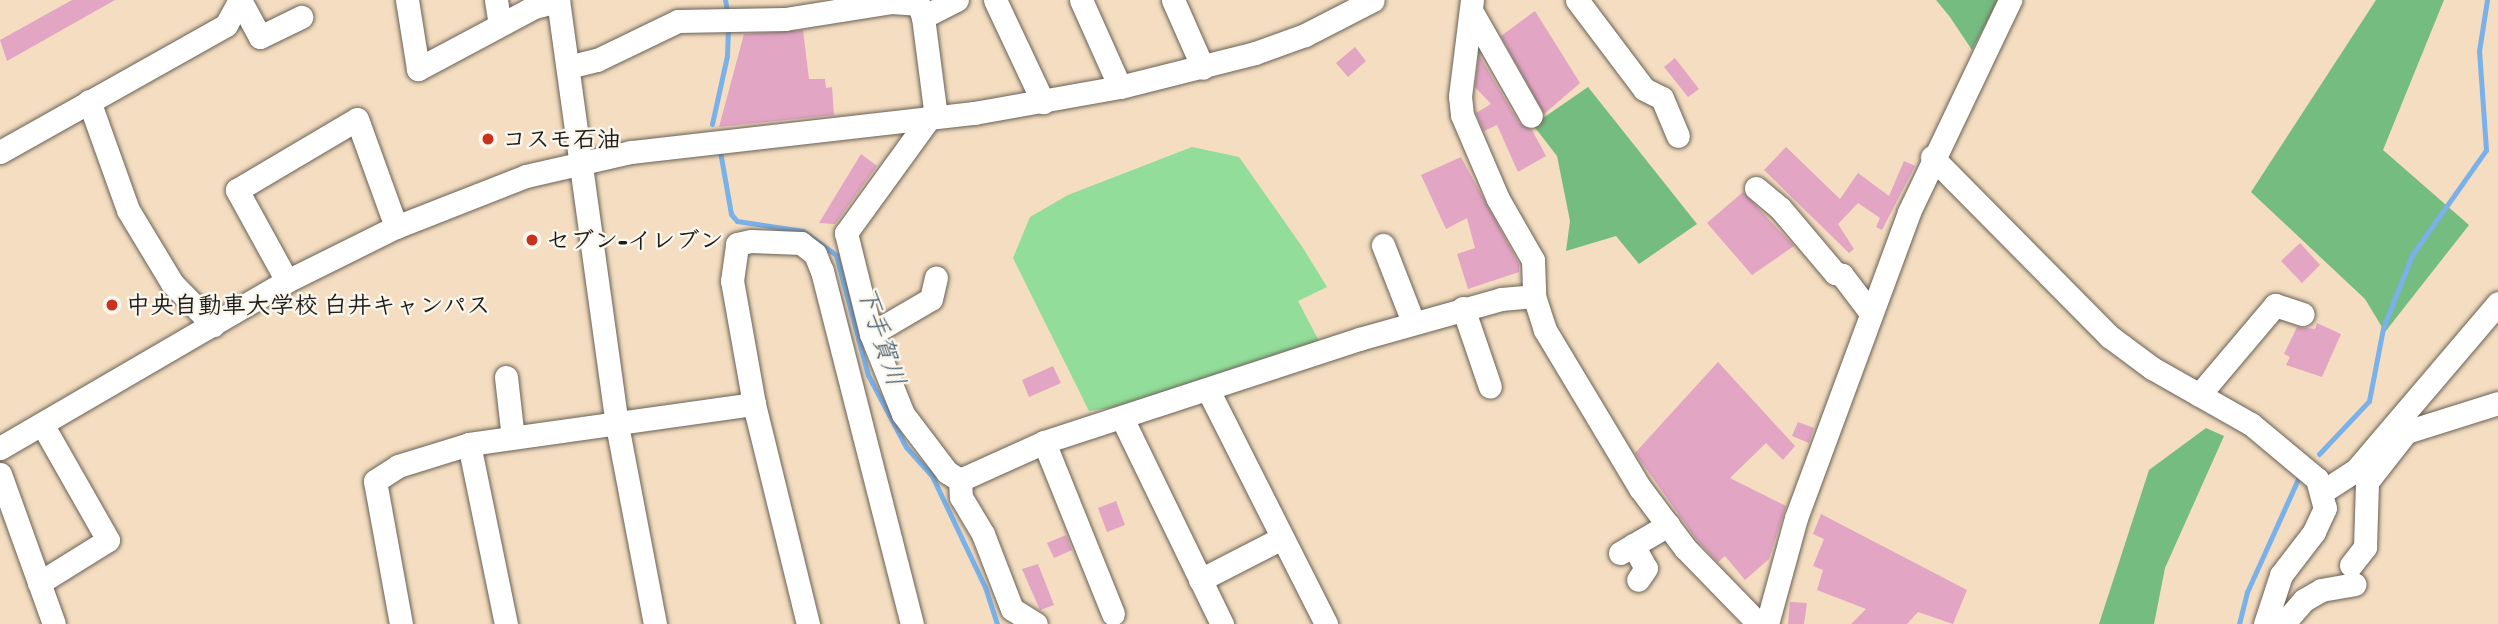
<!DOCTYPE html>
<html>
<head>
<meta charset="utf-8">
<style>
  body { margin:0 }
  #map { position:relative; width:2498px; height:624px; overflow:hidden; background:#f4ddc0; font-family:Itim,"Klee One",sans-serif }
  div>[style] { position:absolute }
  .green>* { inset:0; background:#92dd99 }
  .forest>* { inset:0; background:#75bc81 }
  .stream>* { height:5px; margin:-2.5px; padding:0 2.5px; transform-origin:2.5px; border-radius:2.5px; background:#7ab1e9 }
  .building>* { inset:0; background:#e3a5c4 }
  .roads { filter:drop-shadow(0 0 2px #686055) drop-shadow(0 0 2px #686055) }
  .minor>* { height:23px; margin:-11.5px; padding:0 11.5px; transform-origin:11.5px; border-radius:11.5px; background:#fff }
  .dots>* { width:19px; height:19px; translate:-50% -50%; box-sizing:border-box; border:4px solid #fbf7ec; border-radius:50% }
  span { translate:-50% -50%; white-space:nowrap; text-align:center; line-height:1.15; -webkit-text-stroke:5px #fbf7ec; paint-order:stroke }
  .poi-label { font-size:24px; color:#1c1c1c; font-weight:700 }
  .left { translate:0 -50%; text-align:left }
  .water-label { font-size:26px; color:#42586e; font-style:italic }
</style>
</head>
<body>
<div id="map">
  <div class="green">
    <i style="clip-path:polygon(1192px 147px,1239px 157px,1303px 248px,1327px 287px,1298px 301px,1319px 341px,1131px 405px,1089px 411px,1013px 258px,1030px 217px,1068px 195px)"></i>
  </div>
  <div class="forest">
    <i style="clip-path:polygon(1936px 0,1998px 0,1972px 50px,1950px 17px)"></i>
    <i style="clip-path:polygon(2376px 0,2444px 0,2383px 150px,2469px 225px,2385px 332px,2365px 299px,2251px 192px)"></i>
    <i style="clip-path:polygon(1588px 87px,1697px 224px,1639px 264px,1616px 236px,1566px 251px,1570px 221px,1557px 156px,1533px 125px)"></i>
    <i style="clip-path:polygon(2206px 428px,2224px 436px,2165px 568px,2154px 624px,2099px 624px,2149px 470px)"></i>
  </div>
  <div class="stream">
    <i style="left:725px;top:0;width:10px;rotate:79deg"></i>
    <i style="left:712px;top:124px;width:70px;rotate:-77.6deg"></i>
    <i style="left:727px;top:56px;width:30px;rotate:-88deg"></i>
    <i style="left:720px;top:151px;width:64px;rotate:80.1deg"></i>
    <i style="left:731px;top:214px;width:9px;rotate:49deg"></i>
    <i style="left:737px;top:221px;width:67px;rotate:8.6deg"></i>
    <i style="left:803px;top:231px;width:41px;rotate:36deg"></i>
    <i style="left:836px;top:255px;width:124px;rotate:75.1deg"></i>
    <i style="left:868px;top:375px;width:81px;rotate:62.2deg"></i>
    <i style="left:906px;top:447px;width:39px;rotate:48deg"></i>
    <i style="left:932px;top:476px;width:123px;rotate:64.5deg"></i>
    <i style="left:985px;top:587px;width:39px;rotate:72deg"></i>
    <i style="left:2319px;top:454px;width:73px;rotate:-46.7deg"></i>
    <i style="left:2369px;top:401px;width:74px;rotate:-79.1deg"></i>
    <i style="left:2383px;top:328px;width:79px;rotate:-68.3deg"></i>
    <i style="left:2412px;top:255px;width:128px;rotate:-54.8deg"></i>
    <i style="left:2486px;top:150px;width:99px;rotate:-94deg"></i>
    <i style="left:2479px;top:51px;width:52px;rotate:-81.1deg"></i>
    <i style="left:2239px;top:624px;width:33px;rotate:-76deg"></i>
    <i style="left:2247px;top:592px;width:124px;rotate:-65.7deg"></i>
  </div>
  <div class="building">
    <i style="clip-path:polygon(72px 0,115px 0,7px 61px,0 40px)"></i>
    <i style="clip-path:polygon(1535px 11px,1580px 83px,1544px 114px,1501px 36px)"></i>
    <i style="clip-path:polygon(803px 30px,809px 79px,825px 79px,826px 88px,832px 87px,834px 115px,719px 127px,744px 34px)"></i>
    <i style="clip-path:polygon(1355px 47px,1366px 61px,1348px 77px,1336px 63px)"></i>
    <i style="clip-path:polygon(1479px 55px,1519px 123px,1532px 130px,1546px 156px,1518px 172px,1497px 125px,1484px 131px,1476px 113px,1491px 104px,1475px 87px)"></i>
    <i style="clip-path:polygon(1675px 58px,1699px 89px,1688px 97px,1664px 67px)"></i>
    <i style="clip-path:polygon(1786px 147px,1840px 199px,1858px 173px,1889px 196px,1904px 161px,1915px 166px,1882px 230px,1876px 227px,1880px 218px,1858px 203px,1838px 224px,1854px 249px,1849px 253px,1764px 170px)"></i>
    <i style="clip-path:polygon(861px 154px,877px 166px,835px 224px,819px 223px)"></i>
    <i style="clip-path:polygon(1461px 157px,1519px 264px,1519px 272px,1468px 289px,1457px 254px,1475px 248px,1467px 218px,1446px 229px,1421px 175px)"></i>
    <i style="clip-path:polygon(1743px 192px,1794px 246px,1752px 275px,1707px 223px)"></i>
    <i style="clip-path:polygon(2300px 243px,2320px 265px,2302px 283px,2281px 261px)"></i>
    <i style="clip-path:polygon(2317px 323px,2341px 334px,2322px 377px,2286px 365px,2290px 357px,2284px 354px,2297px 327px,2315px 329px)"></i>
    <i style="clip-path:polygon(1718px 362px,1795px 446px,1783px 460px,1766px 443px,1730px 478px,1786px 506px,1769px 559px,1745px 580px,1725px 556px,1718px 562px,1696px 539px,1635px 453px)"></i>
    <i style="clip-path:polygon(1053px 366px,1061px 383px,1029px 397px,1022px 380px)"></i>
    <i style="clip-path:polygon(1798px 422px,1814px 428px,1809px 443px,1792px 436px)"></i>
    <i style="clip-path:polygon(1116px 501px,1125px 525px,1107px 532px,1098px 508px)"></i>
    <i style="clip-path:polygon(1821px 514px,1967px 590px,1953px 624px,1918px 612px,1907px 624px,1851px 624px,1866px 609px,1817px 590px,1823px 570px,1813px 566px,1824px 539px,1813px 534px)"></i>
    <i style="clip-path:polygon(1066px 535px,1072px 550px,1054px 558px,1047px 543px)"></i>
    <i style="clip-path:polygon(1038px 564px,1054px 605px,1040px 610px,1022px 569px)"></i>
    <i style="clip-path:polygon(1790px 602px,1807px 603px,1804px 624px,1788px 624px)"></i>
  </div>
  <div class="roads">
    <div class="minor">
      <i style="left:240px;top:0;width:42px;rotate:61.6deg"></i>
      <i style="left:260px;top:37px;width:46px;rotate:-26deg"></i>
      <i style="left:407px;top:0;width:70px;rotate:80.9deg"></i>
      <i style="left:418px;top:69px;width:132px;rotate:-28.1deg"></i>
      <i style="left:534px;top:7px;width:25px;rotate:-14deg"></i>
      <i style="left:496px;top:0;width:24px;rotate:81deg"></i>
      <i style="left:558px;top:0;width:429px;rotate:82.1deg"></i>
      <i style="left:617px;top:425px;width:203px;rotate:79.2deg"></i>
      <i style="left:917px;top:0;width:18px;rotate:71deg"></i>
      <i style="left:923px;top:17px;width:94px;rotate:82.6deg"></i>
      <i style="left:935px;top:110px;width:152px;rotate:125.9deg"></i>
      <i style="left:846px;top:233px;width:104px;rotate:76.1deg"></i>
      <i style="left:871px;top:334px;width:86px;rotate:68.2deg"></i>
      <i style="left:903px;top:414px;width:73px;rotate:52.8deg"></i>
      <i style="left:947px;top:472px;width:15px;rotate:32deg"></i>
      <i style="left:960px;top:480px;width:17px;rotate:87deg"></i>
      <i style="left:961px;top:497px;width:43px;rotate:59.3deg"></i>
      <i style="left:983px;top:534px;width:80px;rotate:68.9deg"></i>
      <i style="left:1012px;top:609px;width:28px;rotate:32deg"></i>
      <i style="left:995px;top:0;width:113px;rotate:64.8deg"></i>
      <i style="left:1081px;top:0;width:95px;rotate:65.9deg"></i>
      <i style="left:1173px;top:0;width:74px;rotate:66.2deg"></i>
      <i style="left:1472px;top:0;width:97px;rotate:97.1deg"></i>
      <i style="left:1460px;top:96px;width:19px;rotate:84deg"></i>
      <i style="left:1462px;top:115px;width:91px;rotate:66.8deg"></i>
      <i style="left:1498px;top:199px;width:70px;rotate:60.2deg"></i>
      <i style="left:1533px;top:260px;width:36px;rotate:88deg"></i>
      <i style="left:1534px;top:296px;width:36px;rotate:72deg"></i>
      <i style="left:1545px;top:330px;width:184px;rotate:59deg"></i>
      <i style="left:1640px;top:488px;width:75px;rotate:53.1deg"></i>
      <i style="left:1685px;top:548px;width:106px;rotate:45.8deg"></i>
      <i style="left:1577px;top:0;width:111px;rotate:53deg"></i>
      <i style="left:1644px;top:89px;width:20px;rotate:27deg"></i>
      <i style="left:1662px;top:98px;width:41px;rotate:67.2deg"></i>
      <i style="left:1473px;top:14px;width:117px;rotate:60.4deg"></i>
      <i style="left:923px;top:17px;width:38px;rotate:-27deg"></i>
      <i style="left:568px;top:67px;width:30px;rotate:-14deg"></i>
      <i style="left:597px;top:60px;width:90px;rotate:-25.7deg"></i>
      <i style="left:678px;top:21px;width:107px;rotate:-1.1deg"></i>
      <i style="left:785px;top:19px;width:107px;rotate:-9.1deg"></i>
      <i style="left:891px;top:2px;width:26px;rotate:4deg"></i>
      <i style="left:89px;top:101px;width:116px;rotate:70.3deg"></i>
      <i style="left:128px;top:210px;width:85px;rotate:58.9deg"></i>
      <i style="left:172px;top:283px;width:59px;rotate:45.7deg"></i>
      <i style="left:0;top:152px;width:259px;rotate:-29.3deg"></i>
      <i style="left:226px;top:25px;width:29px;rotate:-61deg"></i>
      <i style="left:1932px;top:157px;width:252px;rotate:45.3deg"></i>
      <i style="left:2109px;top:336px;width:54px;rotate:36.7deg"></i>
      <i style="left:2152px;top:368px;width:114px;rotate:29.5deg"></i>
      <i style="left:2251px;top:424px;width:86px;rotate:39.8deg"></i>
      <i style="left:2317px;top:479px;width:30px;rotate:75deg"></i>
      <i style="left:2325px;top:508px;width:26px;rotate:115deg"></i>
      <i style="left:2314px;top:532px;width:54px;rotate:127.5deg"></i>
      <i style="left:2281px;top:575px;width:52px;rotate:108.1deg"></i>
      <i style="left:1756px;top:188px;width:31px;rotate:40deg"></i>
      <i style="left:1780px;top:208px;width:85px;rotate:49.8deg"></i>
      <i style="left:1835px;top:273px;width:7px;rotate:16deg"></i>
      <i style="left:1842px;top:275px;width:48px;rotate:52.7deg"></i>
      <i style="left:1383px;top:245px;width:83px;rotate:68.7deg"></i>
      <i style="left:287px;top:281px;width:104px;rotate:-118.8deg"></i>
      <i style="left:237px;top:190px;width:139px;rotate:-30.6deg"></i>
      <i style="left:357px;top:119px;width:115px;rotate:70.1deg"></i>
      <i style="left:1463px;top:308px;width:83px;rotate:71.1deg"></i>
      <i style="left:871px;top:334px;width:69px;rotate:-30.3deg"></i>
      <i style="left:931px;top:299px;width:22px;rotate:-77deg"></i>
      <i style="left:506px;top:377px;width:61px;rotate:83.5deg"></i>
      <i style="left:1208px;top:390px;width:262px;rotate:63.2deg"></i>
      <i style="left:2199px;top:395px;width:118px;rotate:-49.8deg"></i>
      <i style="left:2275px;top:305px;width:29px;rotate:18deg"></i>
      <i style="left:1122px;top:418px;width:229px;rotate:64.1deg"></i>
      <i style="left:1044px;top:442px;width:185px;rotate:68.1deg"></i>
      <i style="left:469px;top:444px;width:184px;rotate:78.4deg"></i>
      <i style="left:0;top:448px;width:332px;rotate:-30.2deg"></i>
      <i style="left:287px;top:281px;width:122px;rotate:-26.4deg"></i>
      <i style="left:396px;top:227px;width:140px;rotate:-21.4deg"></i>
      <i style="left:526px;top:176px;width:108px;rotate:-12.9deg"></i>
      <i style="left:631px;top:152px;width:345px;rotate:-6.5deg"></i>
      <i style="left:974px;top:113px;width:148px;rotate:-10.1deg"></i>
      <i style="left:1120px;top:87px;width:139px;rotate:-14.1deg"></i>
      <i style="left:1255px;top:53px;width:53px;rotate:-19.8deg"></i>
      <i style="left:1305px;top:35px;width:76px;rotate:-27.2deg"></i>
      <i style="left:0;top:474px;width:159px;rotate:70.2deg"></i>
      <i style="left:960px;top:480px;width:92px;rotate:-24.3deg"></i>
      <i style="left:1044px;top:442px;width:331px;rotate:-18.1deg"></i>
      <i style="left:1359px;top:339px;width:148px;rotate:-15.7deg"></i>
      <i style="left:1501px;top:299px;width:33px;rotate:-5deg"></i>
      <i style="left:2322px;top:492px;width:40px;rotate:-32.9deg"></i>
      <i style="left:2356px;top:470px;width:219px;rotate:-49.6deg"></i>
      <i style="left:1633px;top:545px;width:26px;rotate:61deg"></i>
      <i style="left:1646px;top:568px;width:14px;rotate:124deg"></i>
      <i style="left:1620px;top:553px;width:56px;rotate:-30.3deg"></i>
      <i style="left:2351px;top:565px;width:23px;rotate:-52deg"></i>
      <i style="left:2365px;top:547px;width:65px;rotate:-88.2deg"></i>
      <i style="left:2367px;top:482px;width:63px;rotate:-52deg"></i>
      <i style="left:2406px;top:432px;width:96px;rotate:-17.5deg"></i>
      <i style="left:1200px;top:580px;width:92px;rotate:-27.1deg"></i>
      <i style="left:39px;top:583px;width:81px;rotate:-31.9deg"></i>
      <i style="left:108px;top:540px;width:133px;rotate:-119.6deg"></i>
      <i style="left:401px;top:624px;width:145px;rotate:-100.3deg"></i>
      <i style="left:375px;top:481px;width:27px;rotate:-33deg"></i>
      <i style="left:398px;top:466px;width:74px;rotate:-17.2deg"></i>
      <i style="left:469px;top:444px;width:288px;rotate:-8deg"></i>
      <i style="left:808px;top:624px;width:227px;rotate:-103.8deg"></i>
      <i style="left:754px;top:404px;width:125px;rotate:-100.1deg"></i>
      <i style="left:732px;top:281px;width:37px;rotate:-82deg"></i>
      <i style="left:737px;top:244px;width:14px;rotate:-12deg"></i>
      <i style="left:751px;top:241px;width:50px;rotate:2.3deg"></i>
      <i style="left:801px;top:243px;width:18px;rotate:38deg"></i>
      <i style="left:815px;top:254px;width:18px;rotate:68deg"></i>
      <i style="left:822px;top:271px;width:364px;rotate:75.7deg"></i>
      <i style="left:1767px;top:624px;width:110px;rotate:-74.7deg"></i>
      <i style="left:1796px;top:518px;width:326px;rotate:-69.7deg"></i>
      <i style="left:1909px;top:212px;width:235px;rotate:-64.5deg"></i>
      <i style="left:2283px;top:624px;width:32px;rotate:-49deg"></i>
      <i style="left:2304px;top:600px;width:20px;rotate:-30deg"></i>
      <i style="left:2321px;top:590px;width:34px;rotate:-10deg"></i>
    </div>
  </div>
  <div class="dots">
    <i style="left:488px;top:139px;background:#c8321e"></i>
    <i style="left:532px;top:240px;background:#c8321e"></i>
    <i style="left:112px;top:305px;background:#c8321e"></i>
  </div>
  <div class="poi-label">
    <span class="left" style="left:502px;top:139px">コスモ石油</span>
    <span class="left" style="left:546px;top:240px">セブン-イレブン</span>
    <span class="left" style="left:126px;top:305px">中央自動車大学校 白井キャンパス</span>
  </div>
  <div class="water-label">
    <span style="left:881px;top:336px;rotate:72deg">下手賀川</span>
  </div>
</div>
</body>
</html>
